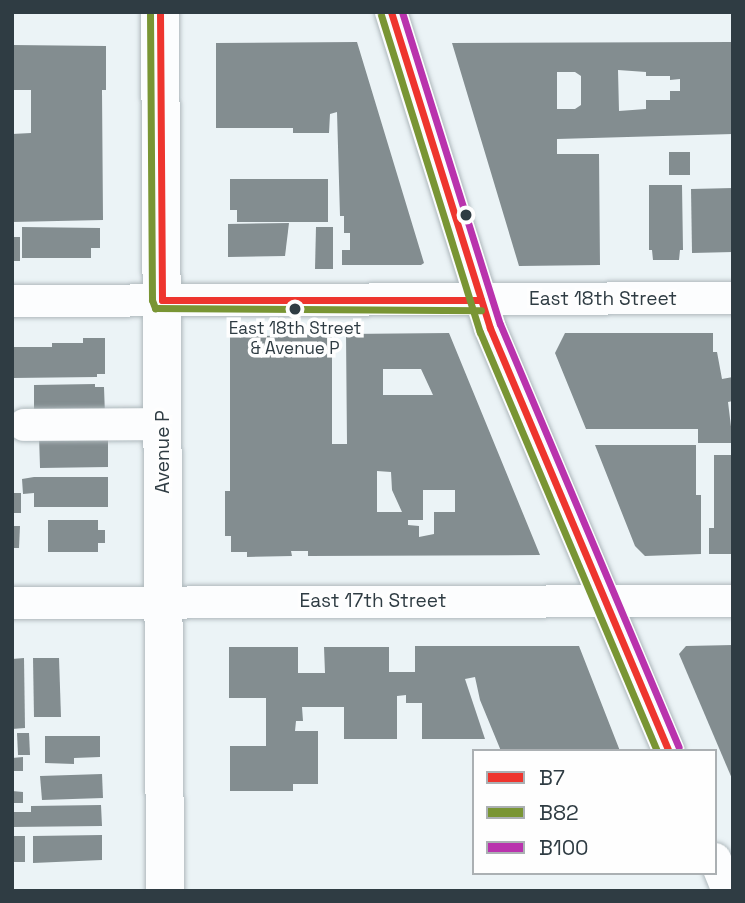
<!DOCTYPE html>
<html>
<head>
<meta charset="utf-8">
<style>
  body { margin:0 }
  #map { position:relative; width:745px; height:903px; overflow:hidden; background:#ebf3f6; font-family:"Space Grotesk",sans-serif }
  div>[style] { position:absolute }
  .building>* { inset:0; background:#838d90 }
  .roads { filter:drop-shadow(0 0 2px #aeb8bc) drop-shadow(0 0 2px #aeb8bc) }
  .minor>* { height:32px; margin:-16px; padding:0 16px; transform-origin:16px; border-radius:16px; background:#fcfdfe }
  .major>* { height:38px; margin:-19px; padding:0 19px; transform-origin:19px; border-radius:19px; background:#fcfdfe }
  .bus-1>* { height:7px; margin:-3.5px; padding:0 3.5px; transform-origin:3.5px; border-radius:3.5px; background:#ee352e }
  .bus-2>* { height:7px; margin:-3.5px; padding:0 3.5px; transform-origin:3.5px; border-radius:3.5px; background:#799534 }
  .bus-3>* { height:7px; margin:-3.5px; padding:0 3.5px; transform-origin:3.5px; border-radius:3.5px; background:#b933ad }
  .dots>* { width:19px; height:19px; translate:-50% -50%; box-sizing:border-box; border:4px solid #fefefe; border-radius:50% }
  span { translate:-50% -50%; white-space:nowrap; text-align:center; line-height:1.15; -webkit-text-stroke:7px #fefefe; paint-order:stroke }
  .bus-label { font-size:17px; color:#2f3c43 }
  .street-label { font-size:19px; color:#2f3c43 }
  .frame { position:absolute; inset:0; border:14px solid #2f3c43; pointer-events:none }
  .legend { position:absolute; left:472px; top:749px; width:245px; height:126px; box-sizing:border-box; background:#fefefe; border:2px solid #abb0b3; margin:0; padding:9px 12px; list-style:none; font-size:21px; color:#2f3c43 }
  .legend li { display:flex; align-items:center; gap:14px; height:35px }
  .legend b { width:35px; border:2px solid #abb0b3 }
</style>
</head>
<body>
<div id="map">
  <div class="building">
    <i style="clip-path:polygon(357px 42px,424px 263px,421px 265px,342px 265px,342px 250px,350px 250px,350px 233px,344px 233px,344px 216px,340px 216px,337px 112px,330px 114px,329px 133px,293px 133px,293px 128px,216px 128px,216px 43px)"></i>
    <i style="clip-path:polygon(evenodd,733px 42px,733px 134px,557px 139px,557px 154px,599px 154px,600px 265px,519px 266px,452px 43px,733px 42px,618px 70px,646px 72px,646px 76px,670px 76px,670px 80px,680px 79px,680px 91px,670px 91px,670px 100px,646px 100px,646px 109px,619px 111px,618px 70px,733px 42px,557px 72px,575px 72px,581px 76px,581px 105px,575px 109px,557px 109px,557px 72px)"></i>
    <i style="clip-path:polygon(12px 45px,106px 46px,106px 90px,102px 90px,103px 220px,12px 222px,12px 134px,31px 133px,31px 90px,12px 90px)"></i>
    <i style="clip-path:polygon(669px 152px,690px 152px,690px 175px,669px 175px)"></i>
    <i style="clip-path:polygon(230px 179px,328px 179px,328px 222px,237px 222px,237px 210px,230px 210px)"></i>
    <i style="clip-path:polygon(649px 185px,682px 185px,683px 250px,680px 250px,679px 260px,653px 260px,652px 250px,649px 250px)"></i>
    <i style="clip-path:polygon(733px 188px,733px 252px,692px 253px,691px 189px)"></i>
    <i style="clip-path:polygon(289px 223px,285px 256px,228px 257px,228px 224px)"></i>
    <i style="clip-path:polygon(22px 227px,100px 228px,100px 248px,91px 248px,91px 258px,22px 258px)"></i>
    <i style="clip-path:polygon(316px 227px,333px 227px,333px 269px,315px 269px)"></i>
    <i style="clip-path:polygon(12px 237px,20px 237px,20px 261px,12px 261px)"></i>
    <i style="clip-path:polygon(evenodd,449px 333px,540px 555px,308px 556px,308px 551px,291px 551px,292px 556px,247px 557px,247px 552px,231px 552px,231px 536px,225px 536px,225px 491px,230px 491px,230px 337px,332px 334px,332px 444px,347px 444px,346px 334px,449px 333px,383px 369px,421px 369px,433px 395px,383px 395px,383px 369px,449px 333px,377px 471px,391px 472px,392px 490px,402px 512px,377px 512px,377px 471px,449px 333px,423px 490px,455px 490px,455px 512px,434px 512px,434px 534px,419px 537px,419px 526px,408px 525px,408px 520px,423px 520px,423px 490px)"></i>
    <i style="clip-path:polygon(565px 333px,713px 333px,713px 352px,717px 352px,722px 379px,733px 377px,733px 401px,728px 402px,733px 443px,698px 443px,698px 429px,586px 429px,555px 353px)"></i>
    <i style="clip-path:polygon(83px 338px,105px 338px,105px 374px,97px 374px,97px 377px,12px 378px,12px 347px,52px 347px,52px 343px,83px 343px)"></i>
    <i style="clip-path:polygon(95px 384px,95px 387px,104px 387px,105px 415px,34px 416px,34px 385px)"></i>
    <i style="clip-path:polygon(108px 434px,108px 467px,40px 468px,39px 435px)"></i>
    <i style="clip-path:polygon(595px 445px,696px 445px,696px 495px,701px 495px,701px 554px,645px 556px,635px 546px)"></i>
    <i style="clip-path:polygon(714px 455px,733px 455px,733px 554px,709px 554px,709px 528px,714px 528px)"></i>
    <i style="clip-path:polygon(34px 477px,108px 477px,108px 507px,34px 507px,34px 493px,23px 494px,22px 479px)"></i>
    <i style="clip-path:polygon(12px 493px,21px 493px,21px 513px,12px 513px)"></i>
    <i style="clip-path:polygon(48px 520px,98px 520px,98px 530px,105px 530px,105px 543px,98px 543px,98px 552px,48px 552px)"></i>
    <i style="clip-path:polygon(12px 526px,20px 526px,19px 548px,12px 548px)"></i>
    <i style="clip-path:polygon(733px 645px,733px 781px,679px 654px,686px 646px)"></i>
    <i style="clip-path:polygon(415px 646px,579px 646px,620px 751px,501px 751px,480px 700px,475px 677px,465px 679px,485px 739px,422px 739px,422px 703px,406px 703px,406px 695px,397px 696px,397px 739px,344px 739px,344px 707px,302px 707px,303px 721px,296px 721px,295px 731px,318px 731px,318px 784px,293px 784px,293px 791px,230px 791px,230px 746px,266px 746px,266px 698px,229px 698px,229px 647px,298px 647px,298px 673px,325px 673px,324px 647px,389px 647px,389px 672px,415px 672px)"></i>
    <i style="clip-path:polygon(24px 658px,25px 728px,12px 729px,12px 659px)"></i>
    <i style="clip-path:polygon(33px 658px,59px 658px,61px 717px,34px 717px)"></i>
    <i style="clip-path:polygon(17px 733px,29px 733px,30px 755px,18px 755px)"></i>
    <i style="clip-path:polygon(45px 736px,100px 736px,100px 757px,74px 758px,74px 764px,45px 763px)"></i>
    <i style="clip-path:polygon(23px 757px,23px 771px,12px 771px,12px 758px)"></i>
    <i style="clip-path:polygon(102px 774px,103px 798px,42px 800px,40px 776px)"></i>
    <i style="clip-path:polygon(12px 791px,23px 792px,23px 803px,12px 803px)"></i>
    <i style="clip-path:polygon(101px 805px,102px 826px,12px 827px,12px 812px,31px 812px,31px 806px)"></i>
    <i style="clip-path:polygon(102px 835px,102px 860px,33px 863px,33px 836px)"></i>
    <i style="clip-path:polygon(12px 836px,25px 836px,25px 862px,12px 862px)"></i>
  </div>
  <div class="roads">
    <div class="minor">
      <i style="left:391px;top:12px;width:331px;rotate:72.6deg"></i>
      <i style="left:490px;top:328px;width:459px;rotate:67.1deg"></i>
      <i style="left:12px;top:301px;width:721px;rotate:-0.24deg"></i>
      <i style="left:24px;top:425px;width:139px;rotate:-0.4deg"></i>
      <i style="left:12px;top:603px;width:721px;rotate:-0.16deg"></i>
      <i style="left:715px;top:859px;width:35px;rotate:68deg"></i>
    </div>
    <div class="major">
      <i style="left:160px;top:12px;width:879px;rotate:89.67deg"></i>
    </div>
  </div>
  <div class="bus-1">
    <i style="left:160px;top:12px;width:288px;rotate:89.6deg"></i>
    <i style="left:162px;top:300px;width:319px"></i>
    <i style="left:391px;top:12px;width:331px;rotate:72.6deg"></i>
    <i style="left:490px;top:328px;width:459px;rotate:67.1deg"></i>
  </div>
  <div class="bus-2">
    <i style="left:150px;top:12px;width:288px;rotate:89.6deg"></i>
    <i style="left:152px;top:300px;width:9px;rotate:69deg"></i>
    <i style="left:155px;top:308px;width:326px;rotate:0.4deg"></i>
    <i style="left:381px;top:15px;width:332px;rotate:72.7deg"></i>
    <i style="left:480px;top:332px;width:455px;rotate:67.1deg"></i>
  </div>
  <div class="bus-3">
    <i style="left:402px;top:12px;width:327px;rotate:72.6deg"></i>
    <i style="left:500px;top:324px;width:459px;rotate:67.1deg"></i>
  </div>
  <div class="dots">
    <i style="left:466px;top:215px;background:#2f3c43"></i>
    <i style="left:295px;top:309px;background:#2f3c43"></i>
  </div>
  <div class="bus-label">
    <span style="left:295px;top:339px">East 18th Street<br>&amp; Avenue P</span>
  </div>
  <div class="street-label">
    <span style="left:603px;top:299px">East 18th Street</span>
    <span style="left:163px;top:452px;rotate:-90deg">Avenue P</span>
    <span style="left:373px;top:601px">East 17th Street</span>
  </div>
  <div class="frame"></div>
  <ul class="legend">
  <li><b style="height:9px;background:#ee352e"></b>B7</li>
  <li><b style="height:9px;background:#799534"></b>B82</li>
  <li><b style="height:9px;background:#b933ad"></b>B100</li>
  </ul>
</div>
</body>
</html>
